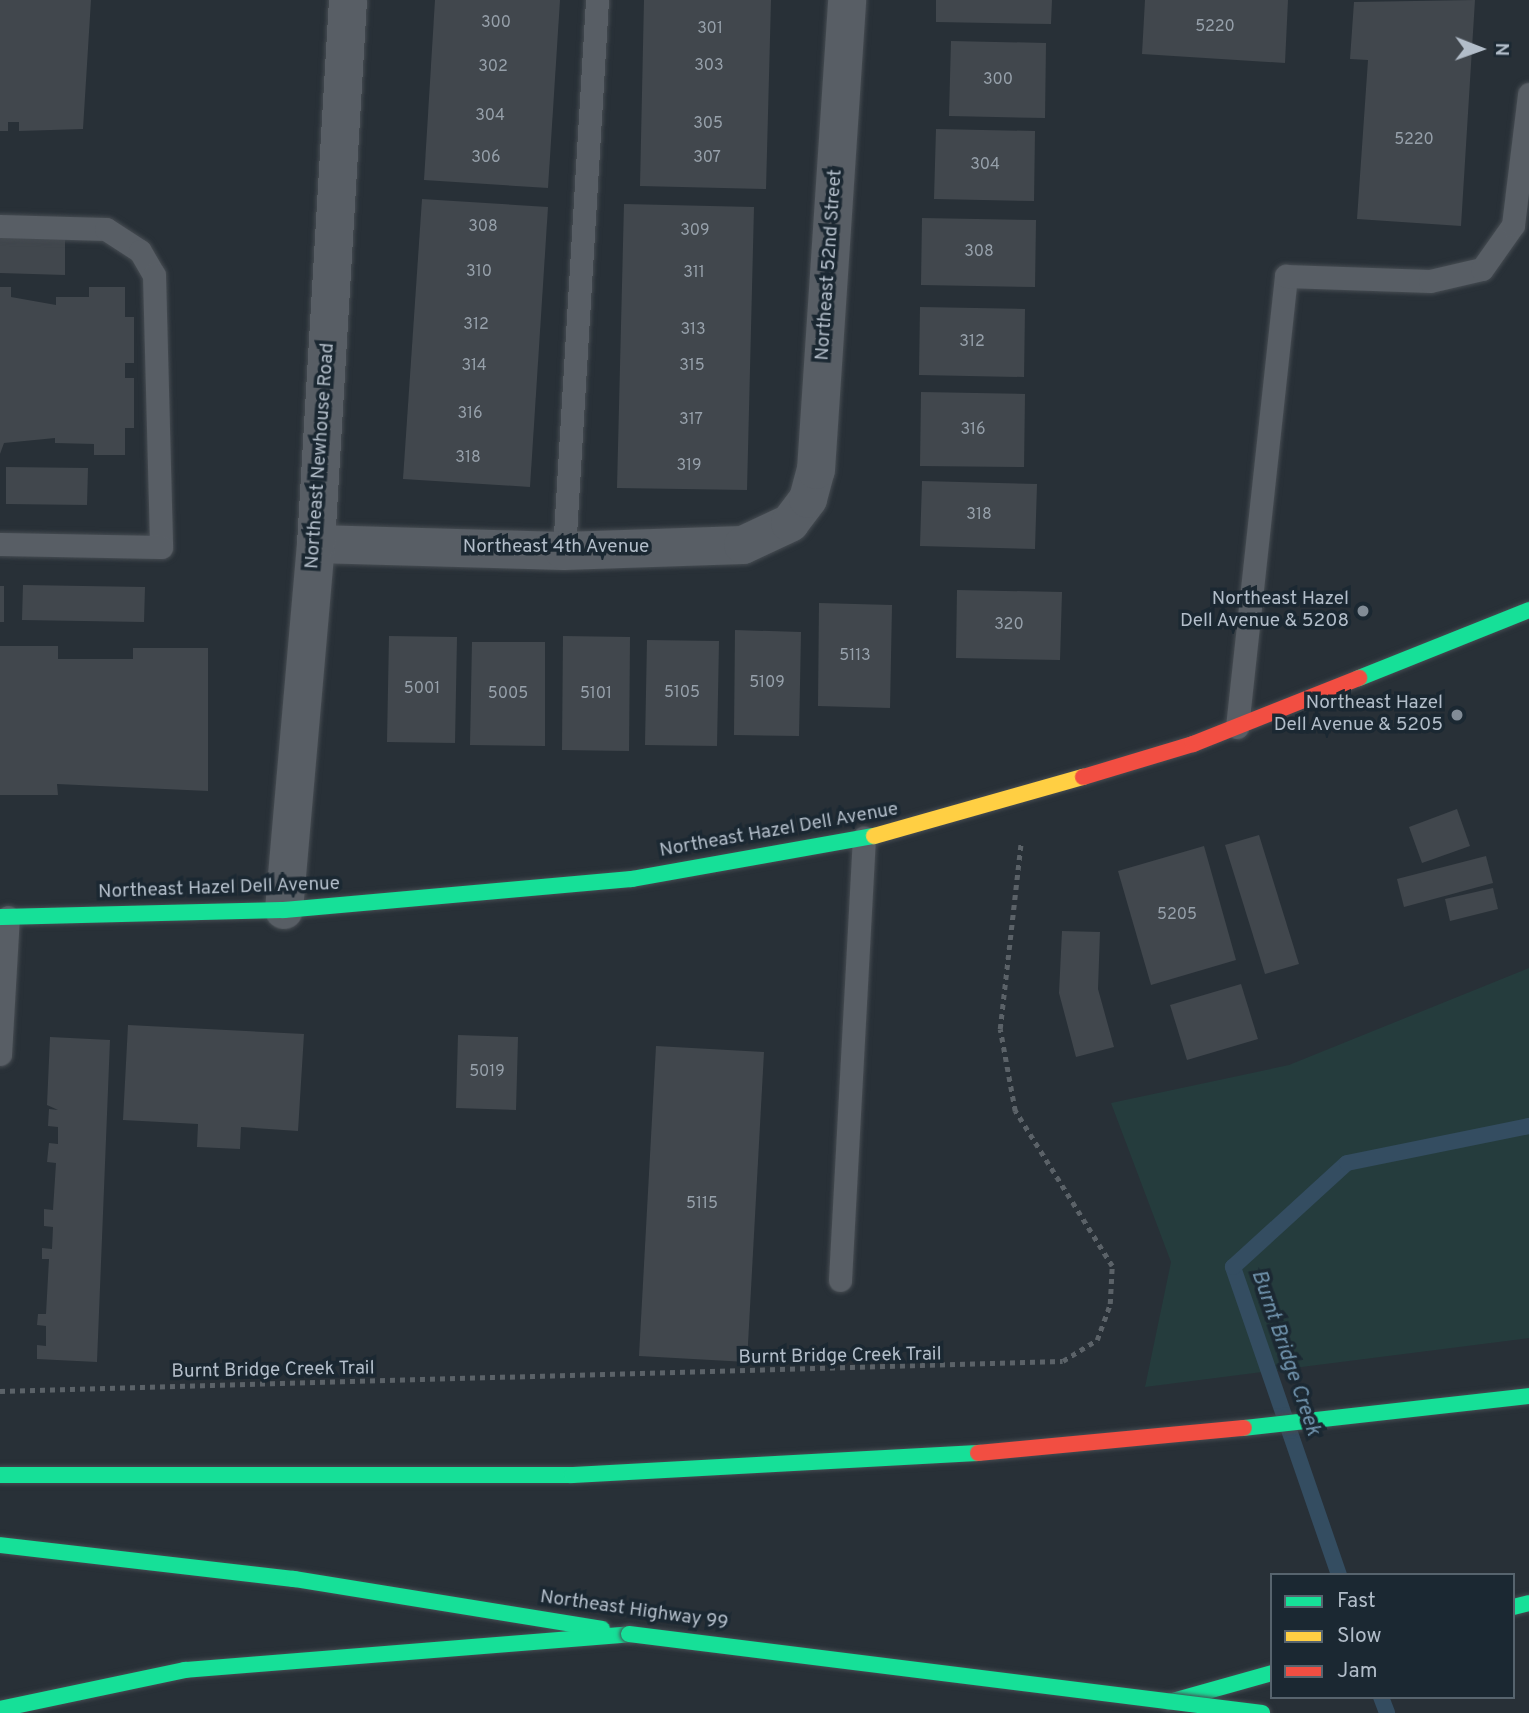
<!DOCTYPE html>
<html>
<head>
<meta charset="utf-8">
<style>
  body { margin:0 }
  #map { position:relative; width:1529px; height:1713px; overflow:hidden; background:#283037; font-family:Overpass,sans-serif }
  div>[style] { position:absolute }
  .green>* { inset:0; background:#253c3d }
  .stream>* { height:16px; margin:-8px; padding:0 8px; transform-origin:8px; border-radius:8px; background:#344d61 }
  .building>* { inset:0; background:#41474d }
  .path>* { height:4.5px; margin-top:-2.25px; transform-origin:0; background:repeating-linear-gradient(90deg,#5b6268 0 5px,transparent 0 10px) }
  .roads { filter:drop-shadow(0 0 2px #464c52) drop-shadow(0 0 2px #464c52) }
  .lane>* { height:23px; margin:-11.5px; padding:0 11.5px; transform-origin:11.5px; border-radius:11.5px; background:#585e65 }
  .street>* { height:38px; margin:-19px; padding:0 19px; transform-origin:19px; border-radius:19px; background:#585e65 }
  .fast>* { height:16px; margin:-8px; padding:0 8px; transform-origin:8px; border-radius:8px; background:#16e098 }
  .slow>* { height:16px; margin:-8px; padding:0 8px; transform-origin:8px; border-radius:8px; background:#ffcf43 }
  .jam>* { height:16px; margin:-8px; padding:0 8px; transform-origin:8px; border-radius:8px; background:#f24e42 }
  .bridges { filter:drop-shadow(0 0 2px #464c52) drop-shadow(0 0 2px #464c52) }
  .fast-bridge>* { height:16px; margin:-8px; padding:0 8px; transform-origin:8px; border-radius:8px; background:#16e098 }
  .dots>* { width:19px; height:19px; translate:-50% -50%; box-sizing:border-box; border:4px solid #1b2832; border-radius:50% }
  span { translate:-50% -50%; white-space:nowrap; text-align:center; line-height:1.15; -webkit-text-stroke:7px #1b2832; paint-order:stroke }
  .number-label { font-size:16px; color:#96a0aa }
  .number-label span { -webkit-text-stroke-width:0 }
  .street-label { font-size:19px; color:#b2bdc9 }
  .poi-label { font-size:19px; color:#b2bdc9 }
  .right { translate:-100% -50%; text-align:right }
  .water-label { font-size:21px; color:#7093ad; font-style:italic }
  .legend { position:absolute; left:1270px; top:1573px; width:245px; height:126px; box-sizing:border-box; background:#1b2832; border:2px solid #57646e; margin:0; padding:9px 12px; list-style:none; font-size:21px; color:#b2bdc9 }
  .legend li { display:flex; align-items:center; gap:14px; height:35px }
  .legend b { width:35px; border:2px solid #57646e }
  .north { position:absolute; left:1445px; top:14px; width:70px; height:70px; -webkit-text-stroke:5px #1b2832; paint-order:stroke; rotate:91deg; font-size:19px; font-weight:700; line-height:28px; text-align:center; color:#b2bdc9 }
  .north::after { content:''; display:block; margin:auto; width:24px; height:32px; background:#b2bdc9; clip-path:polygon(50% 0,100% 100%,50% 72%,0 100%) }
</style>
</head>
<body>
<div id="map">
  <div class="green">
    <i style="clip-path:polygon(1529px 968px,1529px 1338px,1145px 1387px,1171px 1262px,1111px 1103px,1289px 1065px)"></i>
  </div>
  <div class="stream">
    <i style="left:1339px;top:1575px;width:326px;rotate:-109deg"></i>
    <i style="left:1233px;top:1267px;width:154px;rotate:-42.4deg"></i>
    <i style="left:1347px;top:1163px;width:186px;rotate:-11.5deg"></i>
    <i style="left:1381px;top:1697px;width:17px;rotate:69deg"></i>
  </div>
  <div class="building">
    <i style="clip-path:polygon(0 0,91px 0,83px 129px,19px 131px,19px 122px,8px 122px,8px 131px,0 131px)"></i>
    <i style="clip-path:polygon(435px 0,560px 0,548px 188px,424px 180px)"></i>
    <i style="clip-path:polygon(644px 0,771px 0,766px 189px,640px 186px)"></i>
    <i style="clip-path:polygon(936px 0,1052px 0,1051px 24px,936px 22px)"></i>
    <i style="clip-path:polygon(1145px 0,1288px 0,1285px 63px,1142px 54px)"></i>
    <i style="clip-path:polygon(1475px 0,1461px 226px,1357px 219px,1368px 60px,1350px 59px,1354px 2px)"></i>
    <i style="clip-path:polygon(951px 41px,1046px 43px,1045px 118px,949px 116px)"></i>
    <i style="clip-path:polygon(936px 129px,1035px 131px,1034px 201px,934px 199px)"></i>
    <i style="clip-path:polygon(422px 199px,548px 207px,530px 487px,403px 479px)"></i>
    <i style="clip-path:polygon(624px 204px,754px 207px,747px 490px,617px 488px)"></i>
    <i style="clip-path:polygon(922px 218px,1036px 220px,1035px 287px,921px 285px)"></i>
    <i style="clip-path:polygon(0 236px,65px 237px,65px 275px,0 273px)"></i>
    <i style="clip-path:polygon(0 287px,11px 287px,11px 297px,56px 305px,56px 297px,89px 297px,89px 287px,125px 287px,125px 317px,134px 317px,134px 363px,125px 363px,125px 378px,134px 378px,134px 428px,125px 428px,125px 455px,94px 455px,94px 444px,55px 443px,55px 438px,4px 443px,0 454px)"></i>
    <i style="clip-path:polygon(920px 307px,1025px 309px,1024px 377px,919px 375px)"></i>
    <i style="clip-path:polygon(921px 392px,1025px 394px,1024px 467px,920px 466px)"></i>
    <i style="clip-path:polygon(6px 467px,88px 468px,87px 505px,6px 504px)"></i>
    <i style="clip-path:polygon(922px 481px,1037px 484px,1035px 549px,920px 546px)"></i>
    <i style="clip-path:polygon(23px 585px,145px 587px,144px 622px,22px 620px)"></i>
    <i style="clip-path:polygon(0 586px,4px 586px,4px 622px,0 622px)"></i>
    <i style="clip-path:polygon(957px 590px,1062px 592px,1060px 660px,956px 658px)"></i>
    <i style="clip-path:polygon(819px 603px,892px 605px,890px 708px,818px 706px)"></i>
    <i style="clip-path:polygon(735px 630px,801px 632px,799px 736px,734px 735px)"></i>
    <i style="clip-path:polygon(389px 636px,457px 637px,455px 743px,387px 742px)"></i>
    <i style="clip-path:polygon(563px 636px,630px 637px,629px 751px,562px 750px)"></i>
    <i style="clip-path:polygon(647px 640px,719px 641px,717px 746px,645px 745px)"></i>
    <i style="clip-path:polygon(472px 642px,545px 642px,545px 746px,470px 745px)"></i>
    <i style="clip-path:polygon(0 646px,58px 646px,58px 659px,133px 659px,133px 648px,208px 648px,208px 791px,57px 784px,58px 795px,0 795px)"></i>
    <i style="clip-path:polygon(1457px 809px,1470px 846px,1422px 863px,1409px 827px)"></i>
    <i style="clip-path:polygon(1259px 835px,1299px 964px,1265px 974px,1225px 845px)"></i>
    <i style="clip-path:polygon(1204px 846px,1236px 960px,1151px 985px,1118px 871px)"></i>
    <i style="clip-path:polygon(1486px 856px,1493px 883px,1404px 907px,1397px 879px)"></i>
    <i style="clip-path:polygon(1493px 888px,1498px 909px,1450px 921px,1445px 899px)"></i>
    <i style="clip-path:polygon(1062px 931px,1100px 932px,1098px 989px,1114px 1047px,1076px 1057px,1059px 993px)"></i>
    <i style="clip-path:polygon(1241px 984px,1258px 1039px,1187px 1060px,1170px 1005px)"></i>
    <i style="clip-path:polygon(128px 1025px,304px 1034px,298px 1131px,241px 1127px,240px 1149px,197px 1147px,198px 1124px,123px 1120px)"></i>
    <i style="clip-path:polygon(458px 1035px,518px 1037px,516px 1110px,456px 1108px)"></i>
    <i style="clip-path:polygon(50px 1037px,110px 1040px,97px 1362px,37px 1359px,37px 1345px,46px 1346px,46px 1326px,37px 1325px,38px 1314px,46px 1314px,49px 1259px,42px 1259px,42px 1248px,52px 1249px,53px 1227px,44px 1226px,44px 1209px,53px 1210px,56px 1163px,47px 1162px,49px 1143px,58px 1144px,58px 1127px,48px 1126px,49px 1109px,58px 1110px,47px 1105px)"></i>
    <i style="clip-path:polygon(656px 1046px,764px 1052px,747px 1362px,639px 1356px)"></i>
  </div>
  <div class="path">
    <i style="left:0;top:1391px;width:1063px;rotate:-1.62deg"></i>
    <i style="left:1063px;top:1361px;width:40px;rotate:-32deg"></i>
    <i style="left:1097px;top:1340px;width:38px;rotate:-70deg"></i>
    <i style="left:1110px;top:1304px;width:38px;rotate:-87deg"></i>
    <i style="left:1112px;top:1266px;width:183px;rotate:-122deg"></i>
    <i style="left:1015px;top:1111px;width:83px;rotate:-100.4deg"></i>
    <i style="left:1000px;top:1029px;width:188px;rotate:-83.6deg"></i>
  </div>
  <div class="roads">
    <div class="lane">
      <i style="left:0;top:226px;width:106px;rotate:1.6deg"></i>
      <i style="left:106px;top:229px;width:40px;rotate:32.9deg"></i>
      <i style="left:140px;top:251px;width:28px;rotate:60deg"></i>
      <i style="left:154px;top:275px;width:272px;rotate:88.5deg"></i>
      <i style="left:161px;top:547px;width:161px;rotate:-178.9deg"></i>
      <i style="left:564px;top:551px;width:552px;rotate:-86.57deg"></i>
      <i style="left:1237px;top:727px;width:454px;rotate:-83.8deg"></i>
      <i style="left:1286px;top:276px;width:144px;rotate:2deg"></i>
      <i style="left:1430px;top:281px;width:53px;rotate:-13deg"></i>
      <i style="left:1482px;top:269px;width:54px;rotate:-54.8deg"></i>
      <i style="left:1513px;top:225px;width:132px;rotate:-83deg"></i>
      <i style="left:0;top:1054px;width:137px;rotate:-86.7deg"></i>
      <i style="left:840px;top:1280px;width:443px;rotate:-86.9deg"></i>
    </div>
    <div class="street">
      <i style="left:316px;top:544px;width:248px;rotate:1.6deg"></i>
      <i style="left:564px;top:551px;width:179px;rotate:-1.9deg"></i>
      <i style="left:743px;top:545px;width:52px;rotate:-25.1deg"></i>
      <i style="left:790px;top:523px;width:30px;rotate:-53deg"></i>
      <i style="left:808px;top:499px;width:30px;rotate:-75deg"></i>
      <i style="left:816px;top:470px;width:471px;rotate:-86.2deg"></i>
      <i style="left:284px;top:910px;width:367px;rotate:-85deg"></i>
      <i style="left:316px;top:544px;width:545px;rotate:-86.63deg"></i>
    </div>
    <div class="fast">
      <i style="left:1359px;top:678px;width:183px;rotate:-21.8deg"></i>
      <i style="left:0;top:917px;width:284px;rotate:-1.4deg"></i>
      <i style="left:284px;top:910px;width:349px;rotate:-5.1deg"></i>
      <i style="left:632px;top:879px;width:246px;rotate:-10.1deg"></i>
      <i style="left:1244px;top:1428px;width:287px;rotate:-6.4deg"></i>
      <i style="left:0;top:1475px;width:572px"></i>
      <i style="left:572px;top:1475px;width:407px;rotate:-3.1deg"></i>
      <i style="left:0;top:1545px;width:296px;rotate:6.6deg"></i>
      <i style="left:294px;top:1579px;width:312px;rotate:9.2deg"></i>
      <i style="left:1513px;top:1607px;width:16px;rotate:-14deg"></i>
      <i style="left:1169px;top:1702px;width:107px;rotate:-15.7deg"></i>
      <i style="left:0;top:1709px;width:189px;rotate:-11.9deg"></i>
      <i style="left:185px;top:1670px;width:445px;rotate:-4.6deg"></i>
    </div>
    <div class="slow">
      <i style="left:874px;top:836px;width:217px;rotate:-15.8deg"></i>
    </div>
    <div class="jam">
      <i style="left:1083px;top:777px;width:115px;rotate:-16.7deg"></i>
      <i style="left:1193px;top:744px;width:179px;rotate:-21.7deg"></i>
      <i style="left:978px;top:1453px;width:267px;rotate:-5.4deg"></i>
    </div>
  </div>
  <div class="bridges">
    <div class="fast-bridge">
      <i style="left:629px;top:1634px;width:638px;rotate:7.11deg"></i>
    </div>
  </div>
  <div class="dots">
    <i style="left:1363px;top:611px;background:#828c96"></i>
    <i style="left:1457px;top:715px;background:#828c96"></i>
  </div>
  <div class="number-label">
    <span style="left:496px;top:23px">300</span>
    <span style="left:1215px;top:27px">5220</span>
    <span style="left:710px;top:29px">301</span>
    <span style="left:709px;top:66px">303</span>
    <span style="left:493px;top:67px">302</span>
    <span style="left:998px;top:80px">300</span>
    <span style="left:490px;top:116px">304</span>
    <span style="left:708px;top:124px">305</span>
    <span style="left:1414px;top:140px">5220</span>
    <span style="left:486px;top:158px">306</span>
    <span style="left:707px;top:158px">307</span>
    <span style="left:985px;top:165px">304</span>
    <span style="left:483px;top:227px">308</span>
    <span style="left:695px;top:231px">309</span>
    <span style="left:979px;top:252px">308</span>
    <span style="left:479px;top:272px">310</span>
    <span style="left:694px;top:273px">311</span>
    <span style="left:476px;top:325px">312</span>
    <span style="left:693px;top:330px">313</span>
    <span style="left:972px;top:342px">312</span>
    <span style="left:474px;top:366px">314</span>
    <span style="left:692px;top:366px">315</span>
    <span style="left:470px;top:414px">316</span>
    <span style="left:691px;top:420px">317</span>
    <span style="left:973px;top:430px">316</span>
    <span style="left:468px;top:458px">318</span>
    <span style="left:689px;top:466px">319</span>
    <span style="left:979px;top:515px">318</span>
    <span style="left:1009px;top:625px">320</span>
    <span style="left:855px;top:656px">5113</span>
    <span style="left:767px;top:683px">5109</span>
    <span style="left:422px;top:689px">5001</span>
    <span style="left:682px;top:693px">5105</span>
    <span style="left:508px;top:694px">5005</span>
    <span style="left:596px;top:694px">5101</span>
    <span style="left:1177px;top:915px">5205</span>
    <span style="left:487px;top:1072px">5019</span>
    <span style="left:702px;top:1204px">5115</span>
  </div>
  <div class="street-label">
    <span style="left:830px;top:265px;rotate:-86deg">Northeast 52nd Street</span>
    <span style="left:321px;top:456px;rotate:-86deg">Northeast Newhouse Road</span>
    <span style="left:556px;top:548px">Northeast 4th Avenue</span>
    <span style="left:779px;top:831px;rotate:-10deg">Northeast Hazel Dell Avenue</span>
    <span style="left:219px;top:889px;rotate:-2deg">Northeast Hazel Dell Avenue</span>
    <span style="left:840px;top:1357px;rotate:-1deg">Burnt Bridge Creek Trail</span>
    <span style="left:273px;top:1371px;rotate:-1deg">Burnt Bridge Creek Trail</span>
    <span style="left:634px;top:1611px;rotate:8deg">Northeast Highway 99</span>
  </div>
  <div class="poi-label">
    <span class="right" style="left:1349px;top:611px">Northeast Hazel<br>Dell Avenue &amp; 5208</span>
    <span class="right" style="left:1443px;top:715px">Northeast Hazel<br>Dell Avenue &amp; 5205</span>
  </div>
  <div class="water-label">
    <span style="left:1285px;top:1353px;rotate:71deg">Burnt Bridge Creek</span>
  </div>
  <ul class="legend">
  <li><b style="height:9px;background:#16e098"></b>Fast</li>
  <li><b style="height:9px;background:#ffcf43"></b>Slow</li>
  <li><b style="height:9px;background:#f24e42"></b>Jam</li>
  </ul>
  <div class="north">N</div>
</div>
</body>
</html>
